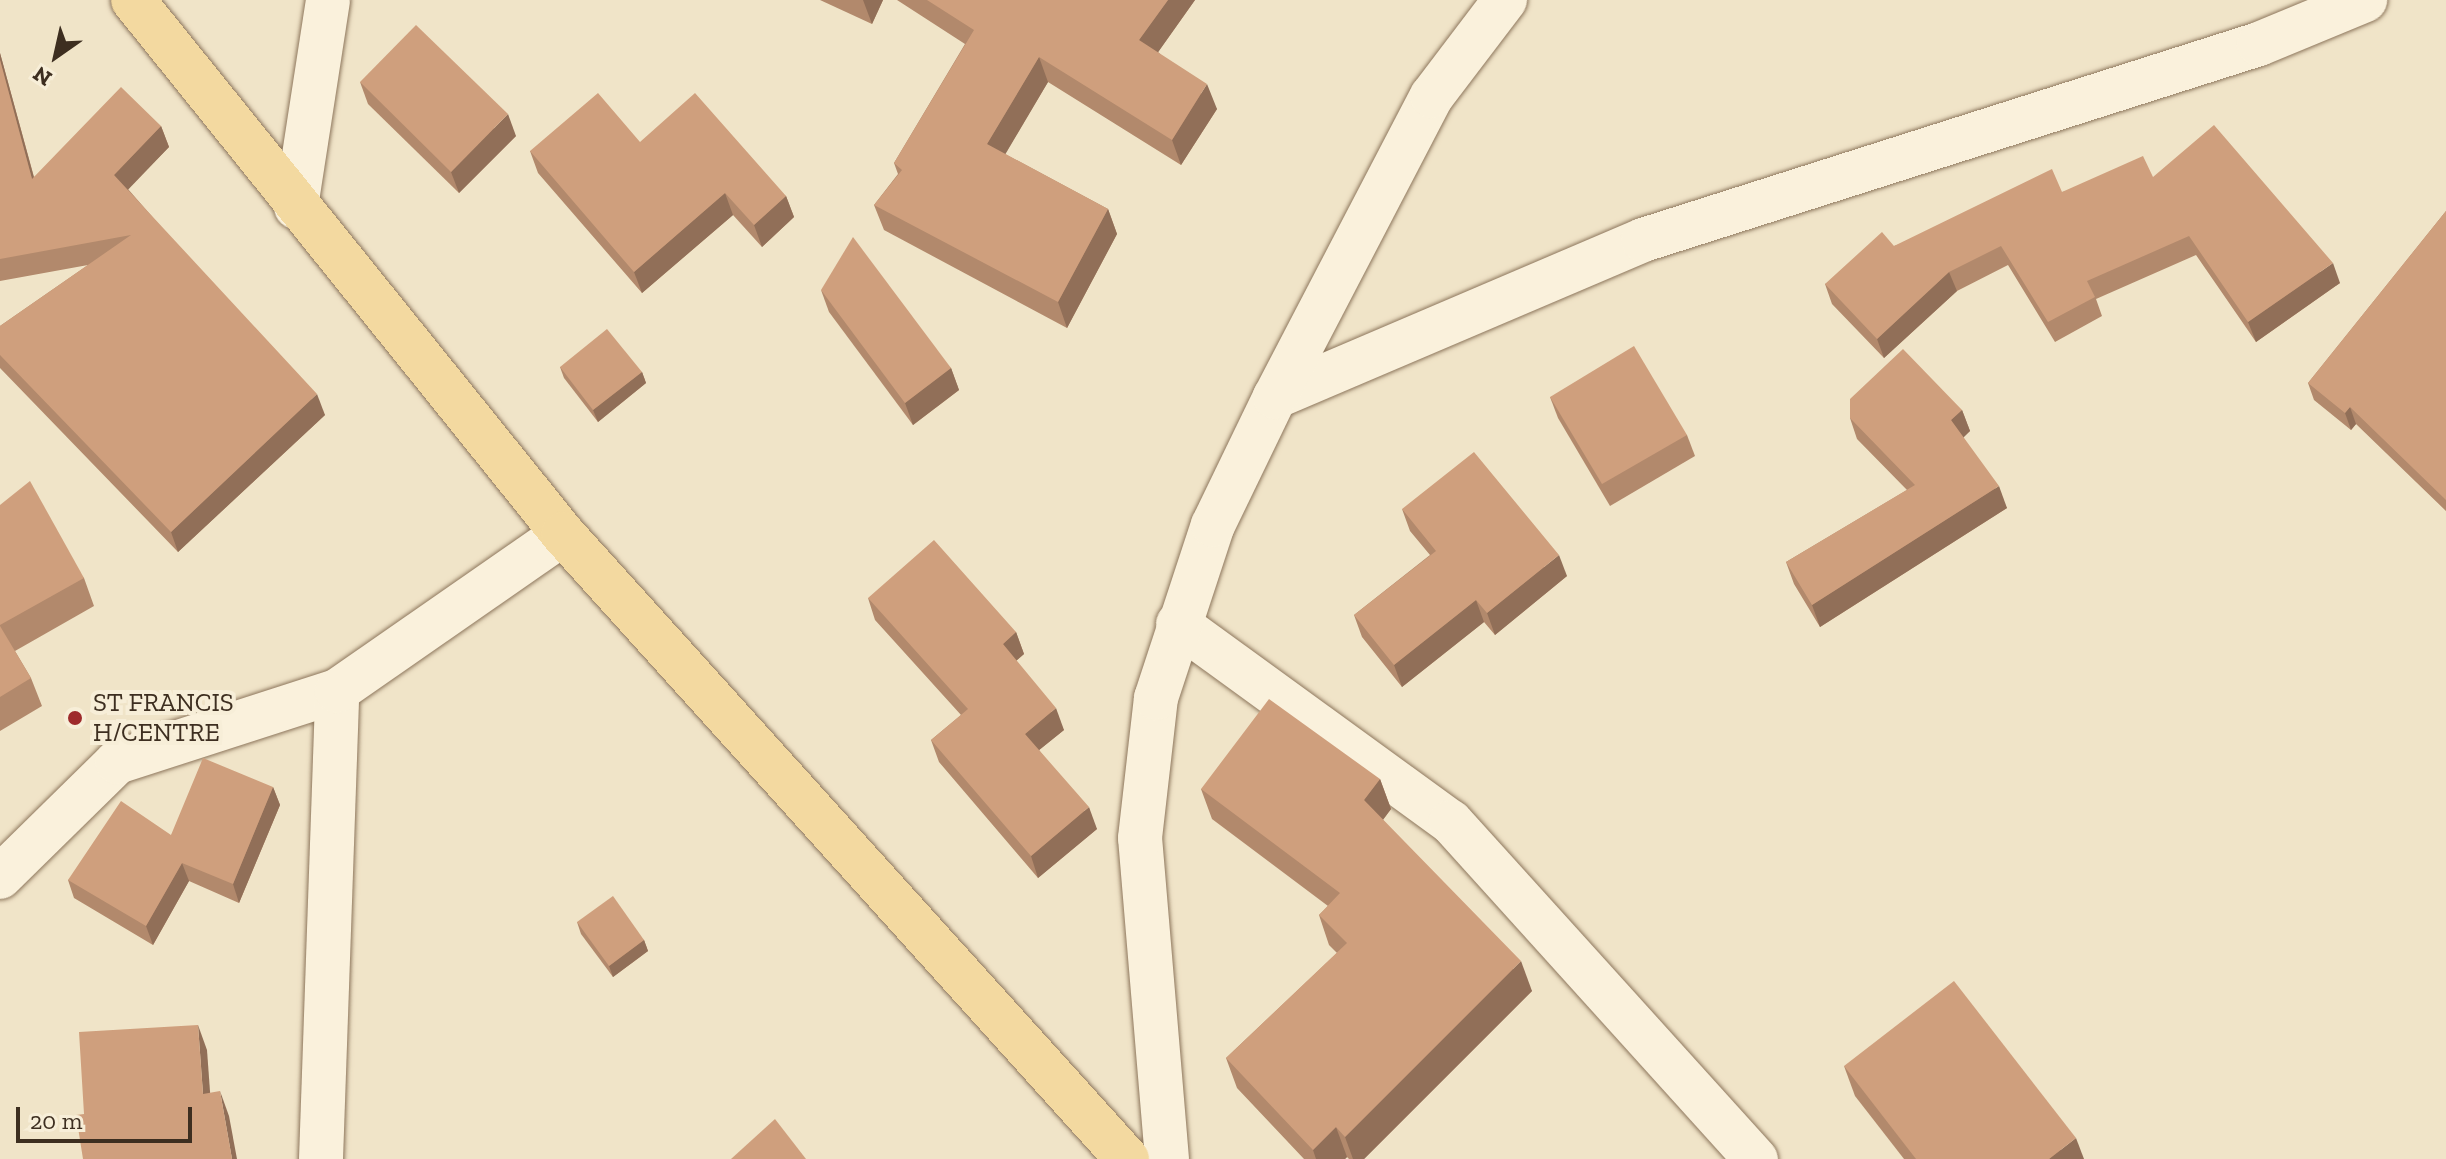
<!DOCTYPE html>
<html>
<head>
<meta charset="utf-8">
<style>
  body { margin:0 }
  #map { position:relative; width:2446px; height:1159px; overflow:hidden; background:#f0e4c8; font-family:"Zilla Slab",serif }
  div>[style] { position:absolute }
  .roads { filter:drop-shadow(0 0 2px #8d765c) drop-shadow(0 0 2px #8d765c) }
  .minor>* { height:44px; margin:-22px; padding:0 22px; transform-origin:22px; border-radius:22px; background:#faf1dc }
  .major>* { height:44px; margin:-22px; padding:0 22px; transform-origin:22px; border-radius:22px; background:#f3d9a0 }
  .wall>* { inset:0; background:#b2896c }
  .shaded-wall>* { inset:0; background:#916f58 }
  .building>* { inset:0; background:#cf9f7d }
  .dots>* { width:22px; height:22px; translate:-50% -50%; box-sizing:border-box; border:4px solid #f7eed8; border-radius:50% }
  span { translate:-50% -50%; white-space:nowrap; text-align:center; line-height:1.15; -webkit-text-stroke:8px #f7eed8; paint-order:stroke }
  .poi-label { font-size:26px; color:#3d2e20 }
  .left { translate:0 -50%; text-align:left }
  .north { position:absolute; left:16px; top:16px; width:80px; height:80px; -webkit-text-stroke:6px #f7eed8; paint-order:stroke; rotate:214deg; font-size:22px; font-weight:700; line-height:32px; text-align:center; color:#3d2e20 }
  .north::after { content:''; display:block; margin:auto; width:28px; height:36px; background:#3d2e20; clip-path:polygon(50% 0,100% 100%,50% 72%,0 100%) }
  .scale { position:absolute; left:16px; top:1107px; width:176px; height:36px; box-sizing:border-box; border:4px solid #3d2e20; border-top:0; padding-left:10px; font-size:24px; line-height:28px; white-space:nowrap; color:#3d2e20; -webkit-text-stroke:6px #f7eed8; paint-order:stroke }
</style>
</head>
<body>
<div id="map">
  <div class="roads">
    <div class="minor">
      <i style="left:296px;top:207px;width:209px;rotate:-81.2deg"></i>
      <i style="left:1275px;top:397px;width:400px;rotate:-23.1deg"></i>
      <i style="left:1643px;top:240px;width:646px;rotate:-17.65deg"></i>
      <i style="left:2259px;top:44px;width:115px;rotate:-22.5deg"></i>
      <i style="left:1178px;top:624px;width:337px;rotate:36deg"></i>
      <i style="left:1451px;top:822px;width:455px;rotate:47.9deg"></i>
      <i style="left:0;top:877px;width:164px;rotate:-44.5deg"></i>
      <i style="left:117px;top:762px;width:231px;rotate:-17.9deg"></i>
      <i style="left:321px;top:1159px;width:468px;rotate:-88deg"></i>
      <i style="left:337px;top:691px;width:275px;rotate:-34.8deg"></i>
      <i style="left:1167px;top:1159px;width:322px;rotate:-94.8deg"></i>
      <i style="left:1140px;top:838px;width:141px;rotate:-83.5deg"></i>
      <i style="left:1156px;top:698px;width:182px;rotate:-71.8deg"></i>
      <i style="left:1213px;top:525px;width:142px;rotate:-64.2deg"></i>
      <i style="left:1275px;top:397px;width:339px;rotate:-62.5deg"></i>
      <i style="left:1432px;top:96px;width:121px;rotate:-52.8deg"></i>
    </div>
    <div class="major">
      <i style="left:133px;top:0;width:686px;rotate:51.16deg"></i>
      <i style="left:563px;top:534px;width:842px;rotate:47.94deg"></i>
    </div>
  </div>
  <div class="wall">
    <i style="clip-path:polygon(820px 0,883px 0,872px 24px)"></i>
    <i style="clip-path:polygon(897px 0,1195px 0,1158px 52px,1217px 109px,1181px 165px,1048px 82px,1005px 154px,1108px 209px,1117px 234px,1067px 328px,884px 230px,874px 205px,898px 174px,894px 163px,965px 44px)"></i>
    <i style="clip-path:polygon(0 53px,34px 177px,161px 126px,169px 147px,128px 189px,325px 415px,178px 552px,0 368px,0 326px,88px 265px,0 281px)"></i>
    <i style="clip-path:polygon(360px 82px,516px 136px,459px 193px,368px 104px)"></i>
    <i style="clip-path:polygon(640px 142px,786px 196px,794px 217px,762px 247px,733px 215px,642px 293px,538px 173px,530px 151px)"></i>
    <i style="clip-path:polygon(2153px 177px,2340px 283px,2256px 342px,2196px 255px,2096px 299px,2102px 316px,2055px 342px,2008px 265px,1957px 291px,1884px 358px,1832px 304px,1825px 284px,1894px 246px,2062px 192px)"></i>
    <i style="clip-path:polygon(2446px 211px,2446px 511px,2356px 424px,2351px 430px,2314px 400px,2308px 383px)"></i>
    <i style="clip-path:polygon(821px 290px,951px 368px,959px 390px,913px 425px,829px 312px)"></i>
    <i style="clip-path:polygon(560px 367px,642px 372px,646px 383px,598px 422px,564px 378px)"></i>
    <i style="clip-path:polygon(1550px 397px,1687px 435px,1695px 456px,1610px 506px,1558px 418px)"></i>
    <i style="clip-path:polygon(1962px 410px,1970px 431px,1963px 437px,2007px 508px,1820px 627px,1794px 584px,1786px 562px,1907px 490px,1857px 439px,1850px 418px)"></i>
    <i style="clip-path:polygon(0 505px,84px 578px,94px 606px,15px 651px,31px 678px,42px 706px,0 731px)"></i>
    <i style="clip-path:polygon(1402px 509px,1567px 576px,1495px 635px,1484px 622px,1402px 687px,1362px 637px,1354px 615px,1430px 555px,1410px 531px)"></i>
    <i style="clip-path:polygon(868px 598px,1016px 632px,1024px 654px,1016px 661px,1064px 730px,1039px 750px,1097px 829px,1038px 878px,939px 762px,931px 740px,961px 715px,875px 620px)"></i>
    <i style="clip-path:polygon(1380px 779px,1391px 809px,1383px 820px,1532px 991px,1364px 1159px,1349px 1159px,1347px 1157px,1345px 1159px,1304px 1159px,1237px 1088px,1226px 1058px,1337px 953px,1329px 945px,1319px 915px,1328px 906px,1212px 819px,1201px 789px)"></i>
    <i style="clip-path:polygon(273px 787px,280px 805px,239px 903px,189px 881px,153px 945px,74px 898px,68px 880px,171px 835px)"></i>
    <i style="clip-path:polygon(577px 922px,644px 940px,648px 951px,613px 977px,581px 934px)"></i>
    <i style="clip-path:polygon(1844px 1066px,2084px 1159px,1904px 1159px,1855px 1096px)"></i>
  </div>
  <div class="shaded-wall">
    <i style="clip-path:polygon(863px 0,883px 0,872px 24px)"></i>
    <i style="clip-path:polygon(1168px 0,1195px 0,1149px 65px,1139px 40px)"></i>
    <i style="clip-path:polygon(0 53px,40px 200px,32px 179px,0 60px)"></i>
    <i style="clip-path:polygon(1039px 57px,1048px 82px,996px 170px,987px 144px)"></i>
    <i style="clip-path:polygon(1207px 84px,1217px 109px,1181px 165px,1172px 140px)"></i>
    <i style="clip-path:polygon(508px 114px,516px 136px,459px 193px,451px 172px)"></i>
    <i style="clip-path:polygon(161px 126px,169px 147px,122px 196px,114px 175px)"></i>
    <i style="clip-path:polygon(725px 193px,733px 215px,642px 293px,634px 272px)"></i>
    <i style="clip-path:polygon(786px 196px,794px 217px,762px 247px,754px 225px)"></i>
    <i style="clip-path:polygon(1108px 209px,1117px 234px,1067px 328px,1058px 302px)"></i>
    <i style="clip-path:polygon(2333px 263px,2340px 283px,2256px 342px,2248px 322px)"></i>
    <i style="clip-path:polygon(1949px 272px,1957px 291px,1884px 358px,1877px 339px)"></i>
    <i style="clip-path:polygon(951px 368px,959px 390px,913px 425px,905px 403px)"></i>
    <i style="clip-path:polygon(642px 372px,646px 383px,598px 422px,593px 410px)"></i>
    <i style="clip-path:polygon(317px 394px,325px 415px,178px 552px,171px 532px)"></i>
    <i style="clip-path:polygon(2350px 407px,2356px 424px,2351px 430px,2345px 413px)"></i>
    <i style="clip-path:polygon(1962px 410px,1970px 431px,1959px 442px,1951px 420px)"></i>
    <i style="clip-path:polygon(1999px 486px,2007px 508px,1820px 627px,1812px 605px)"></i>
    <i style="clip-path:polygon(1559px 555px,1567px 576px,1495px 635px,1487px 613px)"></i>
    <i style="clip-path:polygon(1476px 600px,1484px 622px,1402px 687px,1394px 665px)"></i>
    <i style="clip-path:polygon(1016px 632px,1024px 654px,1010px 666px,1003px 644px)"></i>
    <i style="clip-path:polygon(1056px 708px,1064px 730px,1033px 755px,1025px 734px)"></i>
    <i style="clip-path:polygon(1380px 779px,1391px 809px,1375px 830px,1364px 800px)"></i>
    <i style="clip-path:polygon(273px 787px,280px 805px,239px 903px,233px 884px)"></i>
    <i style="clip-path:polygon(1089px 807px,1097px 829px,1038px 878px,1031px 856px)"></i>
    <i style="clip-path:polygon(182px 863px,189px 881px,153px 945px,146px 926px)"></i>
    <i style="clip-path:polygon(644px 940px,648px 951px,613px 977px,609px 966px)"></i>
    <i style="clip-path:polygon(1521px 961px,1532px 991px,1364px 1159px,1353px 1159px,1345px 1137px)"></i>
    <i style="clip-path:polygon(198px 1025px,207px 1050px,212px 1119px,203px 1094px)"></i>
    <i style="clip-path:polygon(220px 1091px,229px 1116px,237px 1159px,232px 1159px)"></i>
    <i style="clip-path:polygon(1336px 1127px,1347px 1157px,1345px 1159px,1316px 1159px,1313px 1150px)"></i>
    <i style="clip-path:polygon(2076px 1138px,2084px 1159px,2049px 1159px)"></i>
  </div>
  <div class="building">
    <i style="clip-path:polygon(927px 0,1168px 0,1139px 40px,1207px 84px,1172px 140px,1039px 57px,987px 144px,1108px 209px,1058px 302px,874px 205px,902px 170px,894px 163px,974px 30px)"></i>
    <i style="clip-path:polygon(416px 25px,508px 114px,451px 172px,360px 82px)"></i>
    <i style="clip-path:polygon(0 60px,32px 179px,121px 87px,161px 126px,114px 175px,317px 394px,171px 532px,0 355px,0 326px,131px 235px,0 259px)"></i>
    <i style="clip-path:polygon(598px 93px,640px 142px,695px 93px,786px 196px,754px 225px,725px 193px,634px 272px,530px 151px)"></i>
    <i style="clip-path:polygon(2214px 125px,2333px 263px,2248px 322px,2189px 236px,2087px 281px,2095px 297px,2048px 322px,2001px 246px,1949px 272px,1877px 339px,1825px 284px,1882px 232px,1894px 246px,2052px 169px,2062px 192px,2143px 156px,2153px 177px)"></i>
    <i style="clip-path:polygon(2446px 211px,2446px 500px,2350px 407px,2345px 413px,2308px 383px)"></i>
    <i style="clip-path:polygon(853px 237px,951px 368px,905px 403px,821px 290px)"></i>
    <i style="clip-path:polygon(607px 329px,642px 372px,593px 410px,560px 367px)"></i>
    <i style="clip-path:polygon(1634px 346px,1687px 435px,1602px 484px,1550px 397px)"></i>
    <i style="clip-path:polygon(1903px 349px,1962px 410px,1951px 420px,1999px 486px,1812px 605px,1786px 562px,1915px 485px,1850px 418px,1850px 399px)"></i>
    <i style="clip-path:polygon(1474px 452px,1559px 555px,1487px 613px,1476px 600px,1394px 665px,1354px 615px,1436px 551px,1402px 509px)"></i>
    <i style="clip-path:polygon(30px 481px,84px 578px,0 625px,0 505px)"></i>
    <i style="clip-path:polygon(934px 540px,1016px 632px,1003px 644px,1056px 708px,1025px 734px,1089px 807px,1031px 856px,931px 740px,968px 709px,868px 598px)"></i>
    <i style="clip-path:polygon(0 626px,31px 678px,0 697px)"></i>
    <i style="clip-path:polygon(1269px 699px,1380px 779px,1364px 800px,1521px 961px,1345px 1137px,1336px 1127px,1313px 1150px,1226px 1058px,1347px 943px,1319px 915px,1340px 893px,1201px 789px)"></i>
    <i style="clip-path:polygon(203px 758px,273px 787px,233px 884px,182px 863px,146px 926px,68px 880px,121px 801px,171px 835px)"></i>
    <i style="clip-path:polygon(613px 896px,644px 940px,609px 966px,577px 922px)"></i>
    <i style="clip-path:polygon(1954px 981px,2076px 1138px,2049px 1159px,1916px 1159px,1844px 1066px)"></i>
    <i style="clip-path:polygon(198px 1025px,203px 1094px,220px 1091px,232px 1159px,83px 1159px,76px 1115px,84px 1114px,79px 1032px)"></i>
    <i style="clip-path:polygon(775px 1119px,806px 1159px,731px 1159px)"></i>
  </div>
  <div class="dots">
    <i style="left:75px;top:718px;background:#9e2a2b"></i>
  </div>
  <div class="poi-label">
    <span class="left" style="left:93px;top:718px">ST FRANCIS<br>H/CENTRE</span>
  </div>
  <div class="north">N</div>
  <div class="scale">20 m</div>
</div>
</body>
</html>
